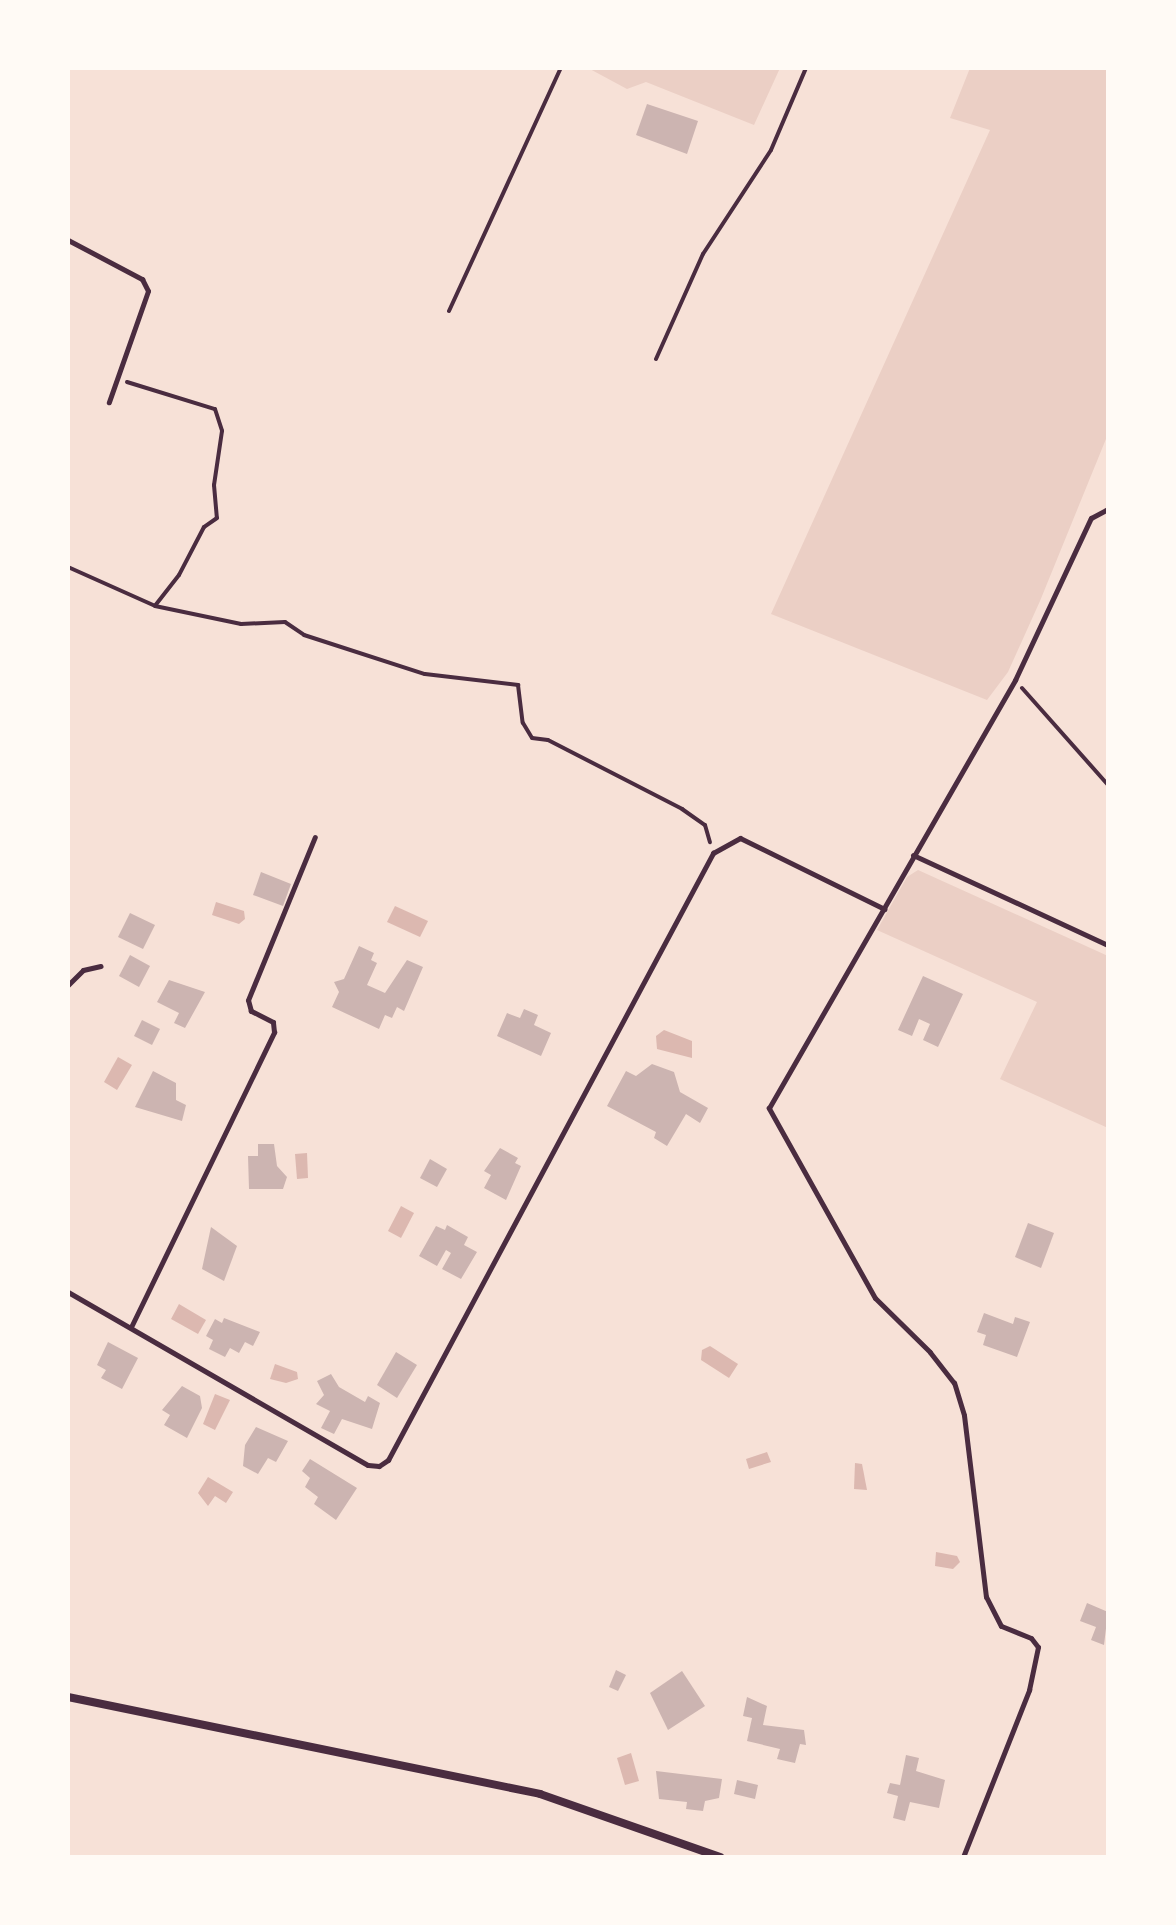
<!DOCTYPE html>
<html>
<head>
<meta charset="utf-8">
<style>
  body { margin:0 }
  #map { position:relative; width:1176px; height:1925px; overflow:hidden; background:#f7e1d7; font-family:"Fira Sans Condensed",sans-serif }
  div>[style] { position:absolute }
  .green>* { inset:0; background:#ebcfc5 }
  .water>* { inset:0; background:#dcb8b0 }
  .building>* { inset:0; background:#ccb4b1 }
  .path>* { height:4px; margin:-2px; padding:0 2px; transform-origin:2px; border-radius:2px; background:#4a2c40 }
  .service>* { height:5px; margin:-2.5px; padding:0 2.5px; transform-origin:2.5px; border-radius:2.5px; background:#4a2c40 }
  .minor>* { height:8px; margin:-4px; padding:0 4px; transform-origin:4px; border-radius:4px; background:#4a2c40 }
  span { translate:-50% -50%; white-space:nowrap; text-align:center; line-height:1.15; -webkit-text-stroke:8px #fffaf5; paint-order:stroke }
  .frame { position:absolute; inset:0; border:70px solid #fffaf5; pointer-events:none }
</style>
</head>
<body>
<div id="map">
  <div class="green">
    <i style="clip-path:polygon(588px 68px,780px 68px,754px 125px,646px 82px,627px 89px)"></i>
    <i style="clip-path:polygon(970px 68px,1108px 68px,1108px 434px,1040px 601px,1008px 672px,987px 700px,771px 614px,990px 130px,950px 118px)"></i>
    <i style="clip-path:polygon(918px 870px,1108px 956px,1108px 1128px,1000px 1079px,1037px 1002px,877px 930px,907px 877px)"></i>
  </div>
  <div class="water">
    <i style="clip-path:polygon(216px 902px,244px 911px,245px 919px,239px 924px,212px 915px)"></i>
    <i style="clip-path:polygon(395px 906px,428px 921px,420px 937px,387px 922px)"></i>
    <i style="clip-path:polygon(664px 1030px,692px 1041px,692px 1058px,657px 1049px,656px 1036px)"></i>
    <i style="clip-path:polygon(118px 1057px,132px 1065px,117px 1090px,104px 1082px)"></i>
    <i style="clip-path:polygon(307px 1153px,308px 1178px,297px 1179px,295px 1154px)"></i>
    <i style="clip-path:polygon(401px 1206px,414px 1213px,401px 1238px,388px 1231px)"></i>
    <i style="clip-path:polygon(179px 1304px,206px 1320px,198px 1334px,171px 1319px)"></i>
    <i style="clip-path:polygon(710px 1346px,738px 1364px,729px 1378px,701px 1360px,702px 1350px)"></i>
    <i style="clip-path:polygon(275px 1364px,297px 1372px,298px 1379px,286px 1383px,270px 1379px)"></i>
    <i style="clip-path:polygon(215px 1394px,230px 1400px,215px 1430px,203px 1424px)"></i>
    <i style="clip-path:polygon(767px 1452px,771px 1462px,749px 1469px,746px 1459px)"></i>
    <i style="clip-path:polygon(855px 1463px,862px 1464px,867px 1490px,854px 1489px)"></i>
    <i style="clip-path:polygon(208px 1477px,233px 1492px,226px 1503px,215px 1496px,208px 1506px,198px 1493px)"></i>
    <i style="clip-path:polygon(936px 1552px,957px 1556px,960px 1562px,953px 1569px,935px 1566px)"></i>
    <i style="clip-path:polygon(631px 1753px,639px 1781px,625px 1785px,617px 1758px)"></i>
  </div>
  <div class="building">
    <i style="clip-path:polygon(647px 104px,698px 121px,687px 154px,636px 135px)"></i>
    <i style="clip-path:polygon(261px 872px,291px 884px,283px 906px,253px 895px)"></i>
    <i style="clip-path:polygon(130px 913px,155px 925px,143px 949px,118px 937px)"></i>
    <i style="clip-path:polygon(359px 946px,374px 953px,371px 960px,377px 963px,367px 985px,385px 993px,407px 960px,423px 967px,404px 1011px,397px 1007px,392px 1018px,385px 1015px,379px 1029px,332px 1007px,339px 992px,334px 982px,344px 979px)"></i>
    <i style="clip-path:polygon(130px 955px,150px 966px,139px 987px,119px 976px)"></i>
    <i style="clip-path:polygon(923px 976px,963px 994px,938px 1047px,923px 1040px,930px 1024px,919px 1019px,912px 1036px,898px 1030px)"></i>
    <i style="clip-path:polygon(169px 980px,205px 992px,185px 1028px,174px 1023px,179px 1013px,157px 1002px)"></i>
    <i style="clip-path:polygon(524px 1009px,538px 1015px,534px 1025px,551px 1033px,541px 1056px,497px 1036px,507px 1013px,520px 1018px)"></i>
    <i style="clip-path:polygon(142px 1020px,160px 1029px,152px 1045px,134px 1036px)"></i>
    <i style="clip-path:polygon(652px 1064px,674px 1072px,680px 1092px,708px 1108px,700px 1123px,686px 1114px,667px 1146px,654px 1138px,656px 1132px,607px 1106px,626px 1071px,636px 1076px)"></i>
    <i style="clip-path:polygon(153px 1071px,176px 1083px,176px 1100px,186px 1105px,182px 1121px,135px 1107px)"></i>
    <i style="clip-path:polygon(258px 1144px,274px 1144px,277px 1166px,287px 1177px,283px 1189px,249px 1189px,248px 1156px,258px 1156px)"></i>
    <i style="clip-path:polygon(500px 1148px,518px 1158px,515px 1163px,521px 1166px,506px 1200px,484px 1188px,491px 1175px,484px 1171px)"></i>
    <i style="clip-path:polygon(430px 1159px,447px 1169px,437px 1187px,420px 1178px)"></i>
    <i style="clip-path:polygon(1028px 1223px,1054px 1233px,1041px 1268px,1015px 1257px)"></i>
    <i style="clip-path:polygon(447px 1225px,468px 1237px,464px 1245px,477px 1252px,461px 1279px,442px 1269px,451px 1253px,446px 1250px,437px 1266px,419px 1256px,436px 1226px,445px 1230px)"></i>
    <i style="clip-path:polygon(211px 1227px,237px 1246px,224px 1281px,202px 1269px)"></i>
    <i style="clip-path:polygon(984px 1313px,1013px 1324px,1015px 1317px,1030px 1322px,1017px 1357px,983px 1345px,986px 1335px,977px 1332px)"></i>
    <i style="clip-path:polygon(224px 1318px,260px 1332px,253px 1346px,245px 1342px,239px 1353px,230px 1348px,225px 1357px,209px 1349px,213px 1340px,206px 1336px,215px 1319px,222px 1323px)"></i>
    <i style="clip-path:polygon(108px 1342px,138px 1358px,122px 1389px,101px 1378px,106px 1370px,97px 1365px)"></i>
    <i style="clip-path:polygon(396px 1352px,417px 1365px,397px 1398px,377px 1385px)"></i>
    <i style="clip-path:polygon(331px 1374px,339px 1387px,365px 1402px,368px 1396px,380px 1403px,372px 1429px,342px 1419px,334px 1434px,321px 1428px,330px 1411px,316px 1404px,324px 1395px,317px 1381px)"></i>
    <i style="clip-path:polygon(182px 1386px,200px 1396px,202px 1408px,187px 1438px,164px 1425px,170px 1415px,162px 1410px)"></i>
    <i style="clip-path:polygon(256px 1427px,288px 1441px,276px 1462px,268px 1458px,258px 1474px,243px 1466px,245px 1445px)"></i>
    <i style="clip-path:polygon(310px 1459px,357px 1488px,336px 1520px,314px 1504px,318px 1497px,305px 1487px,310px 1478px,302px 1471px)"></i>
    <i style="clip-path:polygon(1087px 1603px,1108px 1612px,1104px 1645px,1091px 1640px,1096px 1627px,1080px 1621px)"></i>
    <i style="clip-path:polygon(616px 1670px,626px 1675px,618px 1691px,609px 1687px)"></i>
    <i style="clip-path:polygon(682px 1671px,705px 1706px,668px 1730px,650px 1693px)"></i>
    <i style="clip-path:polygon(747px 1697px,767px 1706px,763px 1725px,804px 1730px,806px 1745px,800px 1744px,795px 1763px,777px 1759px,780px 1749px,747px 1741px,752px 1718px,743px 1716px)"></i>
    <i style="clip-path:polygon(906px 1755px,919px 1758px,916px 1771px,945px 1780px,939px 1808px,910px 1802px,905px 1821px,893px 1818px,898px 1796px,887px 1793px,890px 1783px,900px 1785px)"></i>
    <i style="clip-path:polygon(656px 1771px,722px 1779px,719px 1798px,705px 1801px,703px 1811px,686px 1809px,687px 1802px,659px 1799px)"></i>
    <i style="clip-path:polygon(737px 1780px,758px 1785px,755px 1799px,734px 1794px)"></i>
  </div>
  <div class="path">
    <i style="left:449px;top:311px;width:268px;rotate:-65.3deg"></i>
    <i style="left:656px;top:359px;width:115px;rotate:-65.9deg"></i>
    <i style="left:703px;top:254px;width:124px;rotate:-56.8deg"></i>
    <i style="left:771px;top:150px;width:89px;rotate:-66.9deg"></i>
    <i style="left:127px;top:382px;width:92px;rotate:17.1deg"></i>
    <i style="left:215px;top:409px;width:23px;rotate:72deg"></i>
    <i style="left:222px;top:431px;width:55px;rotate:98.4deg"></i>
    <i style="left:214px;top:485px;width:33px;rotate:85deg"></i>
    <i style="left:217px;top:518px;width:16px;rotate:145deg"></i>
    <i style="left:204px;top:527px;width:54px;rotate:117.5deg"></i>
    <i style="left:179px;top:575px;width:39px;rotate:128deg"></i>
    <i style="left:68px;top:567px;width:95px;rotate:24.1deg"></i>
    <i style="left:155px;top:606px;width:88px;rotate:11.8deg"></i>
    <i style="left:241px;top:624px;width:44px;rotate:-2.6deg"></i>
    <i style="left:285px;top:622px;width:23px;rotate:34deg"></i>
    <i style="left:304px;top:635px;width:127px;rotate:17.9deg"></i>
    <i style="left:425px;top:674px;width:94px;rotate:6.7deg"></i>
    <i style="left:518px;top:685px;width:38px;rotate:83deg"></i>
    <i style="left:523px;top:723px;width:17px;rotate:59deg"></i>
    <i style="left:532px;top:738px;width:16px;rotate:7deg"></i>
    <i style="left:548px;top:740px;width:151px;rotate:27.2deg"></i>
    <i style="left:682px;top:809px;width:28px;rotate:35deg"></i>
    <i style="left:705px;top:825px;width:18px;rotate:74deg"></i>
    <i style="left:1022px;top:688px;width:130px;rotate:48.4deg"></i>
  </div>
  <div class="service">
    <i style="left:68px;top:240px;width:84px;rotate:27.8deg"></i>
    <i style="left:142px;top:279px;width:13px;rotate:63deg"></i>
    <i style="left:148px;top:291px;width:118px;rotate:109.4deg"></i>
    <i style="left:913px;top:855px;width:215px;rotate:24.8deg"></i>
    <i style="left:68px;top:985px;width:21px;rotate:-45deg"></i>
    <i style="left:83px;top:970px;width:18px;rotate:-13deg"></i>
    <i style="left:68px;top:1292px;width:346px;rotate:30deg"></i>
    <i style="left:368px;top:1465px;width:11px;rotate:5deg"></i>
    <i style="left:379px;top:1466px;width:11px;rotate:-34deg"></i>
    <i style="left:388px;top:1460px;width:689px;rotate:-61.83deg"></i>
    <i style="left:713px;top:853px;width:31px;rotate:-29deg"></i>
    <i style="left:740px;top:838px;width:161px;rotate:26.2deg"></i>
    <i style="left:131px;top:1327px;width:328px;rotate:-64.1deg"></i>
    <i style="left:274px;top:1032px;width:10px;rotate:-96deg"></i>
    <i style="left:273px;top:1022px;width:25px;rotate:-153deg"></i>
    <i style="left:251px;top:1011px;width:11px;rotate:-105deg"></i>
    <i style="left:248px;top:1000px;width:176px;rotate:-67.7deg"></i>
    <i style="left:963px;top:1857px;width:180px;rotate:-68.4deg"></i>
    <i style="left:1029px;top:1690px;width:44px;rotate:-78.2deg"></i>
    <i style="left:1038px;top:1647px;width:11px;rotate:-128deg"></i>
    <i style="left:1031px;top:1638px;width:32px;rotate:-158deg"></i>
    <i style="left:1001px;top:1626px;width:33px;rotate:-117deg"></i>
    <i style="left:986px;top:1597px;width:183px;rotate:-96.9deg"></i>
    <i style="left:964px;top:1415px;width:34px;rotate:-107deg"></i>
    <i style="left:954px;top:1383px;width:39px;rotate:-128deg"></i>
    <i style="left:930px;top:1352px;width:77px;rotate:-135.5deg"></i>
    <i style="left:875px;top:1298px;width:218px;rotate:-119.2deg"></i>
    <i style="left:769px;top:1108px;width:494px;rotate:-60.1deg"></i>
    <i style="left:1015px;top:680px;width:179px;rotate:-64.9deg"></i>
    <i style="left:1091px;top:518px;width:19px;rotate:-28deg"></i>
  </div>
  <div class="minor">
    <i style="left:68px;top:1697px;width:482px;rotate:11.6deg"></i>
    <i style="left:540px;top:1794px;width:191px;rotate:19.3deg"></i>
  </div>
  <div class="frame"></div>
</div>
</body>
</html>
